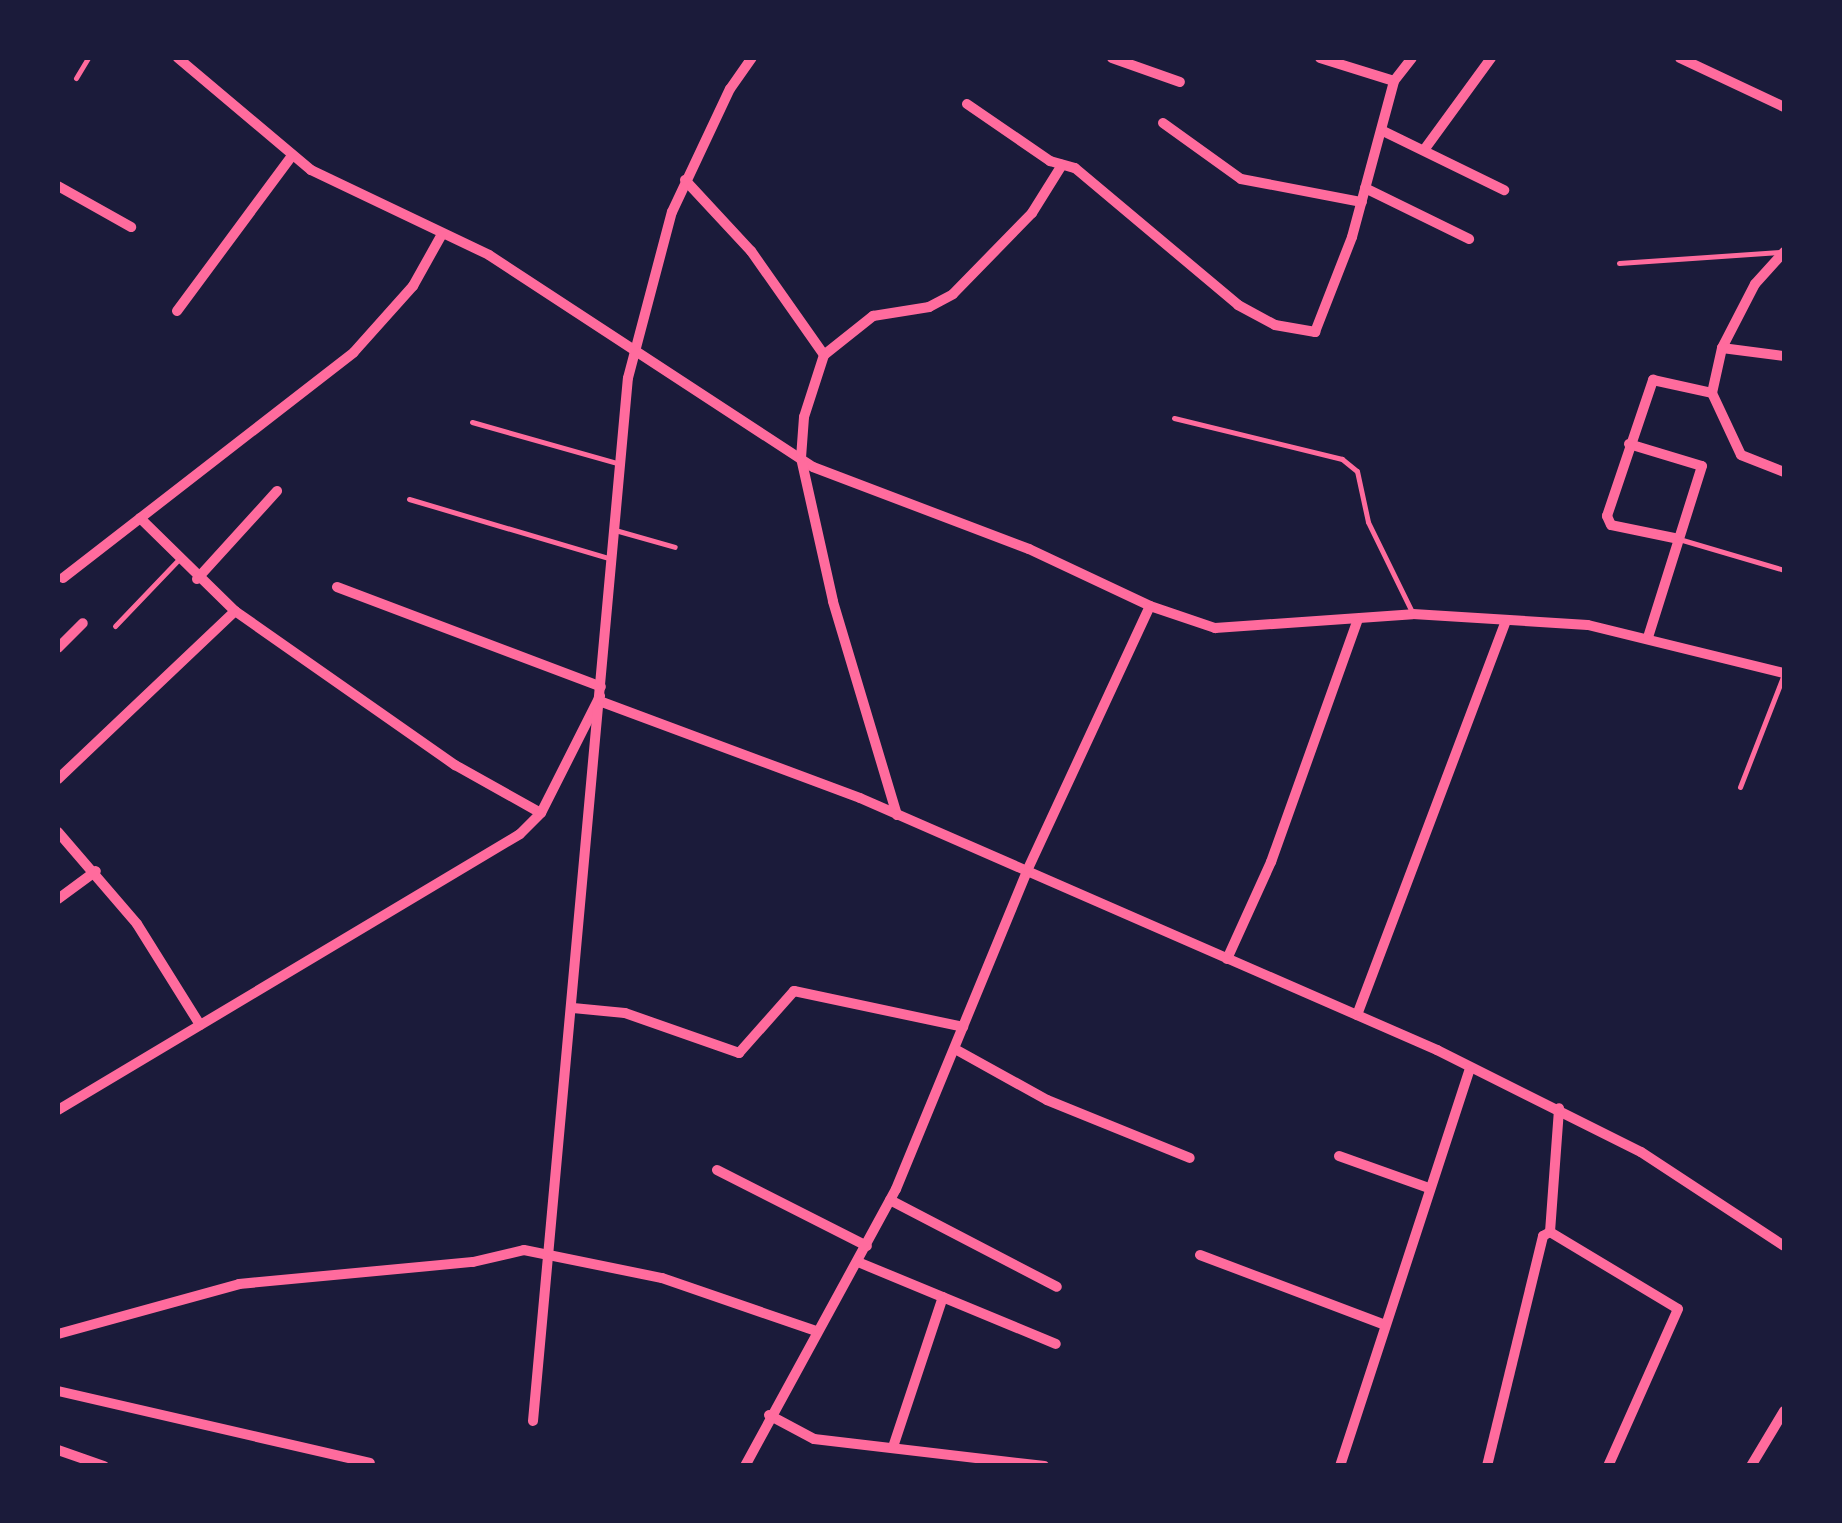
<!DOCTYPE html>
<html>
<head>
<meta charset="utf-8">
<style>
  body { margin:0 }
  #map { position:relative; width:1842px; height:1523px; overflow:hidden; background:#1b1b3a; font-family:"PT Serif",serif }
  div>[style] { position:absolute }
  .service>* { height:5px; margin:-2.5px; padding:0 2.5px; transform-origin:2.5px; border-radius:2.5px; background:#ff6b9d }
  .minor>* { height:10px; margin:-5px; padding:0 5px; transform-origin:5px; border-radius:5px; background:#ff6b9d }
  span { translate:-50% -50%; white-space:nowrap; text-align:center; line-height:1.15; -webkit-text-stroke:10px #1b1b3a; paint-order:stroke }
  .frame { position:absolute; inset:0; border:60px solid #1b1b3a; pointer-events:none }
</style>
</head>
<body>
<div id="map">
  <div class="service">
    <i style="left:76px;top:78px;width:23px;rotate:-59deg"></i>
    <i style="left:1619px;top:263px;width:162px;rotate:-3.9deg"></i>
    <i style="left:1174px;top:418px;width:173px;rotate:13.7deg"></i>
    <i style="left:1342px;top:459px;width:19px;rotate:39deg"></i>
    <i style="left:1357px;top:471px;width:52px;rotate:77.8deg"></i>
    <i style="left:1368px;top:522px;width:100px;rotate:63.9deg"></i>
    <i style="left:472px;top:422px;width:151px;rotate:15.8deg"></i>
    <i style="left:409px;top:499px;width:211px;rotate:16.5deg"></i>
    <i style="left:615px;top:530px;width:62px;rotate:15.8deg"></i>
    <i style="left:1679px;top:539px;width:109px;rotate:16.4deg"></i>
    <i style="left:115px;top:626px;width:91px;rotate:-46.3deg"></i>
    <i style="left:1740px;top:787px;width:121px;rotate:-68.7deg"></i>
  </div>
  <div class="minor">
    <i style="left:178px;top:58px;width:174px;rotate:40.1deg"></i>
    <i style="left:311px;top:170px;width:197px;rotate:25.5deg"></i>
    <i style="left:489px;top:255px;width:387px;rotate:33.2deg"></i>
    <i style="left:813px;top:467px;width:231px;rotate:20.8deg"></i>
    <i style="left:1029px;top:549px;width:134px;rotate:25.2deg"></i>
    <i style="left:1150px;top:606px;width:69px;rotate:18.7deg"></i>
    <i style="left:1215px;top:628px;width:198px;rotate:-4deg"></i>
    <i style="left:1413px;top:614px;width:175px;rotate:3.6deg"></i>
    <i style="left:1588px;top:625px;width:202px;rotate:13.8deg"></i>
    <i style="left:1112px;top:58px;width:72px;rotate:19.4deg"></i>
    <i style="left:1320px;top:58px;width:77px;rotate:17.3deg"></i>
    <i style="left:1680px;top:58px;width:115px;rotate:25.2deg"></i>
    <i style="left:967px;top:104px;width:101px;rotate:34.5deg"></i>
    <i style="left:1050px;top:161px;width:26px;rotate:16deg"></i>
    <i style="left:1075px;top:168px;width:213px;rotate:40deg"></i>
    <i style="left:1238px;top:305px;width:42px;rotate:28.4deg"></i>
    <i style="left:1275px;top:325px;width:41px;rotate:9.9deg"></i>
    <i style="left:1315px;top:332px;width:102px;rotate:-68.7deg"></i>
    <i style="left:1352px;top:237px;width:162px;rotate:-74.9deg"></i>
    <i style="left:1394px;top:81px;width:29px;rotate:-52deg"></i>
    <i style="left:1163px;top:123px;width:96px;rotate:35.7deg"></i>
    <i style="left:1241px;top:179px;width:123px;rotate:10.8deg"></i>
    <i style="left:1383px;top:131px;width:135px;rotate:26deg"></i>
    <i style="left:1424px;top:150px;width:114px;rotate:-53.9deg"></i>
    <i style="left:685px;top:180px;width:97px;rotate:47.1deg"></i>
    <i style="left:751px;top:251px;width:127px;rotate:54.9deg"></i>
    <i style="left:58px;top:186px;width:84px;rotate:29.3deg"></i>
    <i style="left:1365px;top:188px;width:116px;rotate:26.1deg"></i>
    <i style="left:1784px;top:252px;width:43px;rotate:132.2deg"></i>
    <i style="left:1755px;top:284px;width:72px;rotate:117.3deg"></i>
    <i style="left:1722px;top:348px;width:46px;rotate:102.5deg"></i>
    <i style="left:1712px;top:393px;width:68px;rotate:64.9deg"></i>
    <i style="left:1741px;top:455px;width:46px;rotate:21.6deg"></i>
    <i style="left:177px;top:311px;width:192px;rotate:-53.5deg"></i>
    <i style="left:1722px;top:348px;width:63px;rotate:7.4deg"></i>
    <i style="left:1629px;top:444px;width:76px;rotate:16.8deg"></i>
    <i style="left:1702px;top:466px;width:179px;rotate:107.5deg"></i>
    <i style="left:140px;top:518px;width:133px;rotate:44.4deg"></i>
    <i style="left:235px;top:611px;width:269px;rotate:35deg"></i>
    <i style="left:455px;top:765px;width:98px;rotate:29.2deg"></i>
    <i style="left:1679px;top:539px;width:69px;rotate:-168.4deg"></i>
    <i style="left:1611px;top:525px;width:10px;rotate:-114deg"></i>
    <i style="left:1607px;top:516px;width:144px;rotate:-71.3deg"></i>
    <i style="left:1653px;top:380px;width:60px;rotate:12.4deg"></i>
    <i style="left:63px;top:578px;width:368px;rotate:-37.8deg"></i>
    <i style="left:354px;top:352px;width:89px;rotate:-48.2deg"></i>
    <i style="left:413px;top:286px;width:57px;rotate:-60.8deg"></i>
    <i style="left:197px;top:579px;width:119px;rotate:-47.7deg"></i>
    <i style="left:337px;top:587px;width:282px;rotate:20.7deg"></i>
    <i style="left:58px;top:648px;width:35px;rotate:-45deg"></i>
    <i style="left:602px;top:702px;width:275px;rotate:20.4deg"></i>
    <i style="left:860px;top:798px;width:630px;rotate:23.59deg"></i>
    <i style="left:1437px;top:1050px;width:228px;rotate:26.6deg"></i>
    <i style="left:1641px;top:1152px;width:171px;rotate:33.3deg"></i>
    <i style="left:58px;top:779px;width:244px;rotate:-43.5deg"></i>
    <i style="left:897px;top:815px;width:223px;rotate:-106.7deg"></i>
    <i style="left:833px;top:601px;width:147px;rotate:-102.6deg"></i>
    <i style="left:801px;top:458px;width:41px;rotate:-85.8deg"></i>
    <i style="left:804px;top:417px;width:65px;rotate:-72.1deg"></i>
    <i style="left:824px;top:355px;width:63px;rotate:-38.5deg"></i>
    <i style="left:873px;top:316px;width:57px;rotate:-9.1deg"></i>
    <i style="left:929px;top:307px;width:27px;rotate:-28deg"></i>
    <i style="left:953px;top:294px;width:113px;rotate:-45.7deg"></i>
    <i style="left:1032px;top:213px;width:57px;rotate:-58deg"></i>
    <i style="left:58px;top:832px;width:121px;rotate:49.3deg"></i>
    <i style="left:137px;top:924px;width:119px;rotate:58deg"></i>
    <i style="left:58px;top:899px;width:47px;rotate:-36.4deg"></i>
    <i style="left:1227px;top:959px;width:107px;rotate:-65.6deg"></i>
    <i style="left:1271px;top:862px;width:258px;rotate:-70.3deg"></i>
    <i style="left:573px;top:1008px;width:52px;rotate:5.5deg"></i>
    <i style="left:625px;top:1013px;width:121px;rotate:19.3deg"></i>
    <i style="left:739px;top:1053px;width:83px;rotate:-48.4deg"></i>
    <i style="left:794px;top:991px;width:173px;rotate:12deg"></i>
    <i style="left:1357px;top:1015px;width:419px;rotate:-69.3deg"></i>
    <i style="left:955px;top:1049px;width:105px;rotate:29deg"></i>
    <i style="left:1047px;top:1100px;width:154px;rotate:22.1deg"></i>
    <i style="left:58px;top:1110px;width:538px;rotate:-30.85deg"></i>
    <i style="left:520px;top:834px;width:30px;rotate:-45deg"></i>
    <i style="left:541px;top:813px;width:131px;rotate:-63.2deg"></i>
    <i style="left:1339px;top:1156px;width:96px;rotate:19.6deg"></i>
    <i style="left:717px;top:1170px;width:168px;rotate:26.9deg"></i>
    <i style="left:890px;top:1200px;width:188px;rotate:27.5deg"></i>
    <i style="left:1550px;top:1232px;width:124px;rotate:-85.8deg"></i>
    <i style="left:1200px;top:1255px;width:198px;rotate:20.7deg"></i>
    <i style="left:858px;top:1262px;width:214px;rotate:22.5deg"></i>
    <i style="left:58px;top:1334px;width:188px;rotate:-15.4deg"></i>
    <i style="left:239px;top:1284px;width:235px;rotate:-5.4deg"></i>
    <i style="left:473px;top:1262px;width:52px;rotate:-13.2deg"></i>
    <i style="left:524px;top:1250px;width:141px;rotate:11.5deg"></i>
    <i style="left:662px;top:1278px;width:163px;rotate:19deg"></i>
    <i style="left:58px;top:1391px;width:320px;rotate:13deg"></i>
    <i style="left:769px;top:1415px;width:51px;rotate:28.1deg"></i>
    <i style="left:814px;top:1439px;width:232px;rotate:6.7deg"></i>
    <i style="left:533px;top:1421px;width:1047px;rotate:-84.8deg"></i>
    <i style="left:628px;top:378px;width:172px;rotate:-75.2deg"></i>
    <i style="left:672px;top:212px;width:136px;rotate:-64.8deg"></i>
    <i style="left:730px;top:89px;width:38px;rotate:-55deg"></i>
    <i style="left:893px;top:1447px;width:158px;rotate:-71.6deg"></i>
    <i style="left:58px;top:1450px;width:49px;rotate:19.2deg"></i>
    <i style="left:745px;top:1466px;width:315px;rotate:-61.4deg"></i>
    <i style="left:896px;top:1189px;width:342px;rotate:-67.6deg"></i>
    <i style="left:1026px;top:873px;width:294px;rotate:-65.1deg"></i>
    <i style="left:1340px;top:1466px;width:418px;rotate:-71.9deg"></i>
    <i style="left:1487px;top:1466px;width:237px;rotate:-76.3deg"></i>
    <i style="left:1543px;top:1236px;width:8px;rotate:-30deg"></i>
    <i style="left:1550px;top:1232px;width:149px;rotate:31deg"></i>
    <i style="left:1678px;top:1309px;width:172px;rotate:114deg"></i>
    <i style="left:1751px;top:1466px;width:64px;rotate:-59deg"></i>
  </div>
  <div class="frame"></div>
</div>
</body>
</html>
